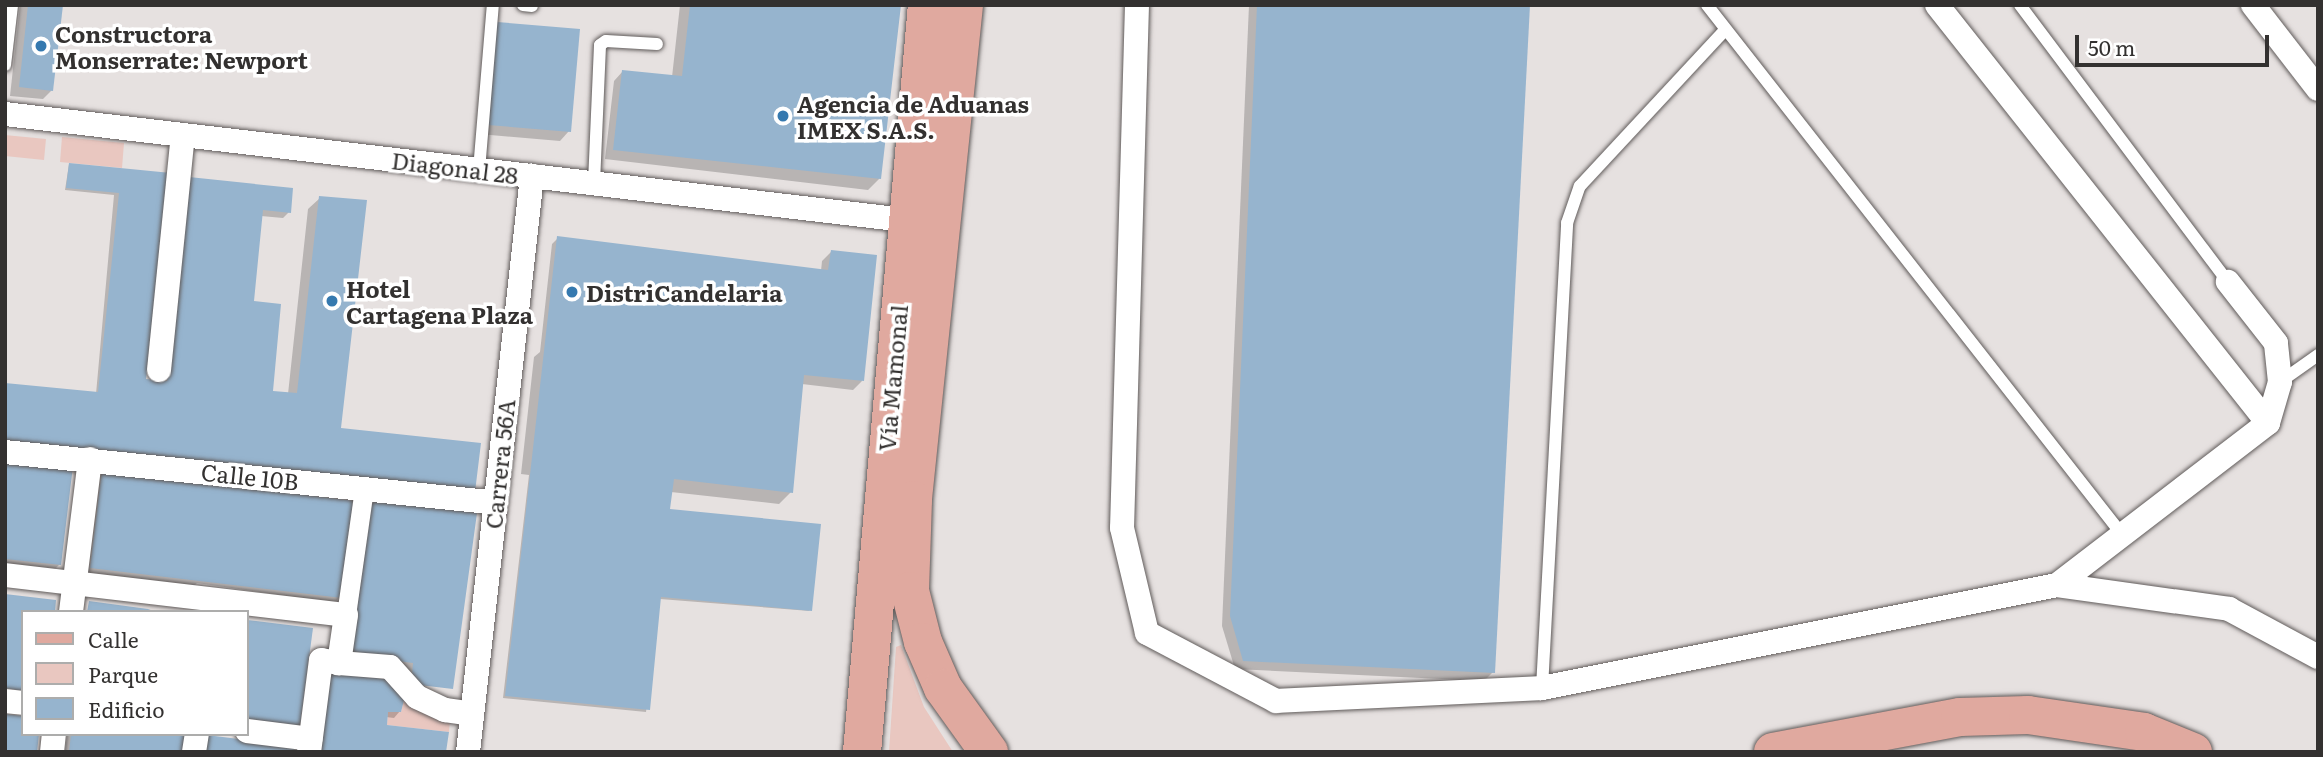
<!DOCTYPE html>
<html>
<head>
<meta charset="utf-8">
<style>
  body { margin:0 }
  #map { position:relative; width:2323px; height:757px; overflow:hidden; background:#e6e1e0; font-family:Literata,serif }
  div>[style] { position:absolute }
  .green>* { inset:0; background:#e9c7c0 }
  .shadow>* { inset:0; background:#0003 }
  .building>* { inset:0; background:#96b4ce }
  .roads { filter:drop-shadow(0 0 2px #605b5a) drop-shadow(0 0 2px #605b5a) }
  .service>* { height:12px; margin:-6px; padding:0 6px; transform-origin:6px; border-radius:6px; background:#fff }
  .pedestrian>* { height:19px; margin:-9.5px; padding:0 9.5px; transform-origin:9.5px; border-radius:9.5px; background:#fff }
  .minor>* { height:24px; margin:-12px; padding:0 12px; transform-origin:12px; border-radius:12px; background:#fff }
  .primary>* { height:38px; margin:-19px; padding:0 19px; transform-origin:19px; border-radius:19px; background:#e0a99f }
  .dots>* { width:19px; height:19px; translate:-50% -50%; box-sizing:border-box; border:4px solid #fff; border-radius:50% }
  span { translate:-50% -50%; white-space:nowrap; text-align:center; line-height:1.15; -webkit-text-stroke:7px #fff; paint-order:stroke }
  .poi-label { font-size:23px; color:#333130; font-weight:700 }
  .left { translate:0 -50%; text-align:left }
  .street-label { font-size:23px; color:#333130 }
  .frame { position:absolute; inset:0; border:7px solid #333130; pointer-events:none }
  .legend { position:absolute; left:21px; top:610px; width:228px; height:126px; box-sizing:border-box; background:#fff; border:2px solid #adadac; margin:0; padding:9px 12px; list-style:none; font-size:21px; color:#333130 }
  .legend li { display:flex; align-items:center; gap:14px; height:35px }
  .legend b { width:35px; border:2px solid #adadac }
  .scale { position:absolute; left:2075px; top:35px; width:194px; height:32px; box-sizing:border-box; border:4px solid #333130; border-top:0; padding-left:9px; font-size:21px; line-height:24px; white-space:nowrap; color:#333130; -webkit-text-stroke:5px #fff; paint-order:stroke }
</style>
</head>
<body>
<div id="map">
  <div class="green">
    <i style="clip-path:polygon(5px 135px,46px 139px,44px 160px,5px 156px)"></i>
    <i style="clip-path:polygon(62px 137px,124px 143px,122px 168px,60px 162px)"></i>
    <i style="clip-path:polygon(901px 645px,924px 707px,953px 752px,889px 752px,896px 647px)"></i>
    <i style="clip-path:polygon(404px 700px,450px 719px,449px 732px,387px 725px,388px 712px,401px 712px)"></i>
  </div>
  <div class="shadow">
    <i style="clip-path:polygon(20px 5px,62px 5px,52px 90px,43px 99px,10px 96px)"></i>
    <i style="clip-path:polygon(680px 5px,899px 5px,880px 178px,868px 190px,605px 159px,614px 81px,623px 71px,672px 77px)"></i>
    <i style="clip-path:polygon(1249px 5px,1527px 5px,1493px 672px,1484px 681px,1235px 669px,1222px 626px)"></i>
    <i style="clip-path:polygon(488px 33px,569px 131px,560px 141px,479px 134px)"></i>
    <i style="clip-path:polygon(69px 164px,169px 174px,145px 380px,162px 382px,184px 185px,289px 212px,283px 218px,261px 216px,252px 303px,269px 392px,288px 394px,308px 209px,320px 198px,340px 428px,96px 394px,114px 195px,65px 190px)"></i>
    <i style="clip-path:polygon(558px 238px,821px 271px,822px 261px,831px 252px,862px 381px,853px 390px,802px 384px,791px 492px,779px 504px,671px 492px,668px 511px,810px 611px,660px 599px,646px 712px,503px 698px,529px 475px,521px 474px,534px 357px,540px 352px,552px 244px)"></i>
    <i style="clip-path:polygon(5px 460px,60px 564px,54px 570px,5px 565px)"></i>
    <i style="clip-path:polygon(103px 472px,340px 597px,334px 603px,197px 583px,194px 586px,85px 574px,97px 478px)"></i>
    <i style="clip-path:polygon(475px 515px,409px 682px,385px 669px)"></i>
    <i style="clip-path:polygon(324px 711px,400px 711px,394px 718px,386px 717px,384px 730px)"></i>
    <i style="clip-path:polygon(67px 734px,156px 734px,183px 752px,65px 752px)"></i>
  </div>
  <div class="building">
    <i style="clip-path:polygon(28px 5px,63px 5px,53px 91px,19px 87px)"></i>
    <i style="clip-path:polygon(690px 5px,901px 5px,881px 179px,613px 150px,622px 70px,682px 76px)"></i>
    <i style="clip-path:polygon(1257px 5px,1530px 5px,1495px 673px,1243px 661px,1230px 616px)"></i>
    <i style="clip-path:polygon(497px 22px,580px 29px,571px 132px,488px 125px)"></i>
    <i style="clip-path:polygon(69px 163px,171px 173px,146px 379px,167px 381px,189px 177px,293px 188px,291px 213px,263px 210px,254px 301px,281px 304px,273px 391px,297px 393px,319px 196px,367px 200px,341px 428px,481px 443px,475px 492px,5px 440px,5px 383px,98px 392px,119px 193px,66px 188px)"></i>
    <i style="clip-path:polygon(557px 236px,828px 270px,831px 250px,877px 255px,864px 381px,804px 375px,793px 493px,674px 479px,670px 509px,821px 524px,812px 611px,661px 597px,650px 710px,505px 696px)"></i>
    <i style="clip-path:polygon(5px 459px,73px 466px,61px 565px,5px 559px)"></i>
    <i style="clip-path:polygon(102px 470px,355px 501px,342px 598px,90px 568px)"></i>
    <i style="clip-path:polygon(371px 499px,477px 513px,453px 689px,411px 684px,413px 663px,350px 655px)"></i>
    <i style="clip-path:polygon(5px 594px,56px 600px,55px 612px,23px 612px,23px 691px,5px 688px)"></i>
    <i style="clip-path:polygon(89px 601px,148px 609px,156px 612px,87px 612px)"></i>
    <i style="clip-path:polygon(247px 620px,313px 628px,300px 726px,247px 719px)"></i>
    <i style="clip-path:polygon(330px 673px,385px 679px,404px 700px,401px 712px,388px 712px,387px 725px,449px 732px,446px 752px,320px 752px)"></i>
    <i style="clip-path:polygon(5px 714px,23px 716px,23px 734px,39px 734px,37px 752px,5px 752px)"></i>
    <i style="clip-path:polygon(71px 734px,173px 734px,187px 736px,185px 752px,69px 752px)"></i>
    <i style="clip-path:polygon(207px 735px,295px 746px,294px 752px,205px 752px)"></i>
  </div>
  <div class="roads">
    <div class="service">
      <i style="left:523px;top:5px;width:9px;rotate:6deg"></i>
      <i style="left:1707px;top:5px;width:676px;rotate:51.91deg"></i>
      <i style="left:2020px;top:5px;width:346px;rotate:53.1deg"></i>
      <i style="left:5px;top:65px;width:60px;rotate:-83.3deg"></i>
      <i style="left:479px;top:170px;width:166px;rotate:-85.2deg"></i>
      <i style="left:594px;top:183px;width:138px;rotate:-87.5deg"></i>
      <i style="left:600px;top:45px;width:7px;rotate:-34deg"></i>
      <i style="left:606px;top:41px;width:51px;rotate:3.4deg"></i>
      <i style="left:2280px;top:382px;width:47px;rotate:-35.4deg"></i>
      <i style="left:1542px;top:688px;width:466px;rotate:-86.9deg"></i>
      <i style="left:1567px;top:223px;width:39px;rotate:-71deg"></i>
      <i style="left:1580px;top:186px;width:213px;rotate:-47.1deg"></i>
    </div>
    <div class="pedestrian">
      <i style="left:346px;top:615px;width:128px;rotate:-81.9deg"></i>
    </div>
    <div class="minor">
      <i style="left:1137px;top:5px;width:523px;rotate:91.64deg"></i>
      <i style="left:1122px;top:528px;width:108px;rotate:76.6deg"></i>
      <i style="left:1147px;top:633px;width:146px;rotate:27.8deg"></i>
      <i style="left:1276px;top:701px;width:266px;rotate:-2.8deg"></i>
      <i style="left:1542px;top:688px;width:525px;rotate:-11.31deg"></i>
      <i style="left:2057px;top:585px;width:266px;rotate:-37.5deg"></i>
      <i style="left:2268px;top:423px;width:43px;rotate:-73.7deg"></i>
      <i style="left:2280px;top:382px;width:39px;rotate:-96deg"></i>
      <i style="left:2276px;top:343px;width:78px;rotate:-128.2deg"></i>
      <i style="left:1937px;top:5px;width:533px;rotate:51.63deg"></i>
      <i style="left:2253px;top:5px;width:106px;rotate:52.3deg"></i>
      <i style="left:5px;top:114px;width:906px;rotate:6.72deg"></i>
      <i style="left:159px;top:370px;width:236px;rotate:-84.2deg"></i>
      <i style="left:5px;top:452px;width:493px;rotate:5.9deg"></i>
      <i style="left:5px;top:575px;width:343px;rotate:6.7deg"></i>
      <i style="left:346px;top:615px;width:49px;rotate:98.3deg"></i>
      <i style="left:339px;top:663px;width:18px;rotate:-171deg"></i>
      <i style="left:321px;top:660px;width:93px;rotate:97.4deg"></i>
      <i style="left:2057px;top:585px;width:174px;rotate:7.9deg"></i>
      <i style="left:2229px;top:609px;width:101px;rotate:28.3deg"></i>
      <i style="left:71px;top:612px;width:154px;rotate:-82.9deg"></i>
      <i style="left:339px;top:663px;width:51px;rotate:4.5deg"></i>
      <i style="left:390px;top:667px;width:40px;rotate:48deg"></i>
      <i style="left:417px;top:697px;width:31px;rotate:25deg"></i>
      <i style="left:445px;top:710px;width:27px;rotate:8deg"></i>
      <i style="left:5px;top:701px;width:18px;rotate:6deg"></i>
      <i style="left:247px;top:731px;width:64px;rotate:7.1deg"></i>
      <i style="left:52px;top:752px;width:18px;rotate:-84deg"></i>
      <i style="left:194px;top:752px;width:18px;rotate:-81deg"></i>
      <i style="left:468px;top:752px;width:580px;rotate:-83.66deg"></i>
    </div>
    <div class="primary">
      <i style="left:964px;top:5px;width:498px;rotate:95.9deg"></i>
      <i style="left:913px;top:500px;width:91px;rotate:91.9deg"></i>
      <i style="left:910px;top:591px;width:53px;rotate:75.7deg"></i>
      <i style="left:923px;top:642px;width:50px;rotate:66.5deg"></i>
      <i style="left:943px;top:688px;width:79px;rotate:54.3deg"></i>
      <i style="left:862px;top:752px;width:750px;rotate:-85.03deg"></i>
      <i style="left:1773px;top:752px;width:190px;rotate:-10.6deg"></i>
      <i style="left:1960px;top:717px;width:68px;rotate:-1.7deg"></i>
      <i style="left:2028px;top:715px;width:117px;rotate:8.3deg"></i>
      <i style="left:2144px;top:732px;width:53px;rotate:22.2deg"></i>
    </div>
  </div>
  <div class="dots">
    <i style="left:41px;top:46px;background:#3579af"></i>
    <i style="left:783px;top:116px;background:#3579af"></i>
    <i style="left:572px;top:292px;background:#3579af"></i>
    <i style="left:332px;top:301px;background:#3579af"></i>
  </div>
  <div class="poi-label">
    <span class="left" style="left:55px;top:46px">Constructora<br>Monserrate: Newport</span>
    <span class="left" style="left:797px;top:116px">Agencia de Aduanas<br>IMEX S.A.S.</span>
    <span class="left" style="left:346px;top:301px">Hotel<br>Cartagena Plaza</span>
    <span class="left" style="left:586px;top:292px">DistriCandelaria</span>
  </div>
  <div class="street-label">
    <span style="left:455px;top:167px;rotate:7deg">Diagonal 28</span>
    <span style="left:892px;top:378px;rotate:-85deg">Vía Mamonal</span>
    <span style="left:499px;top:464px;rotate:-84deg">Carrera 56A</span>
    <span style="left:250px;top:476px;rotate:6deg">Calle 10B</span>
  </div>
  <div class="frame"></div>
  <ul class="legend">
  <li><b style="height:9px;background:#e0a99f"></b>Calle</li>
  <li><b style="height:19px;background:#e9c7c0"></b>Parque</li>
  <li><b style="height:19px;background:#96b4ce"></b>Edificio</li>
  </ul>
  <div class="scale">50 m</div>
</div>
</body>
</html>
